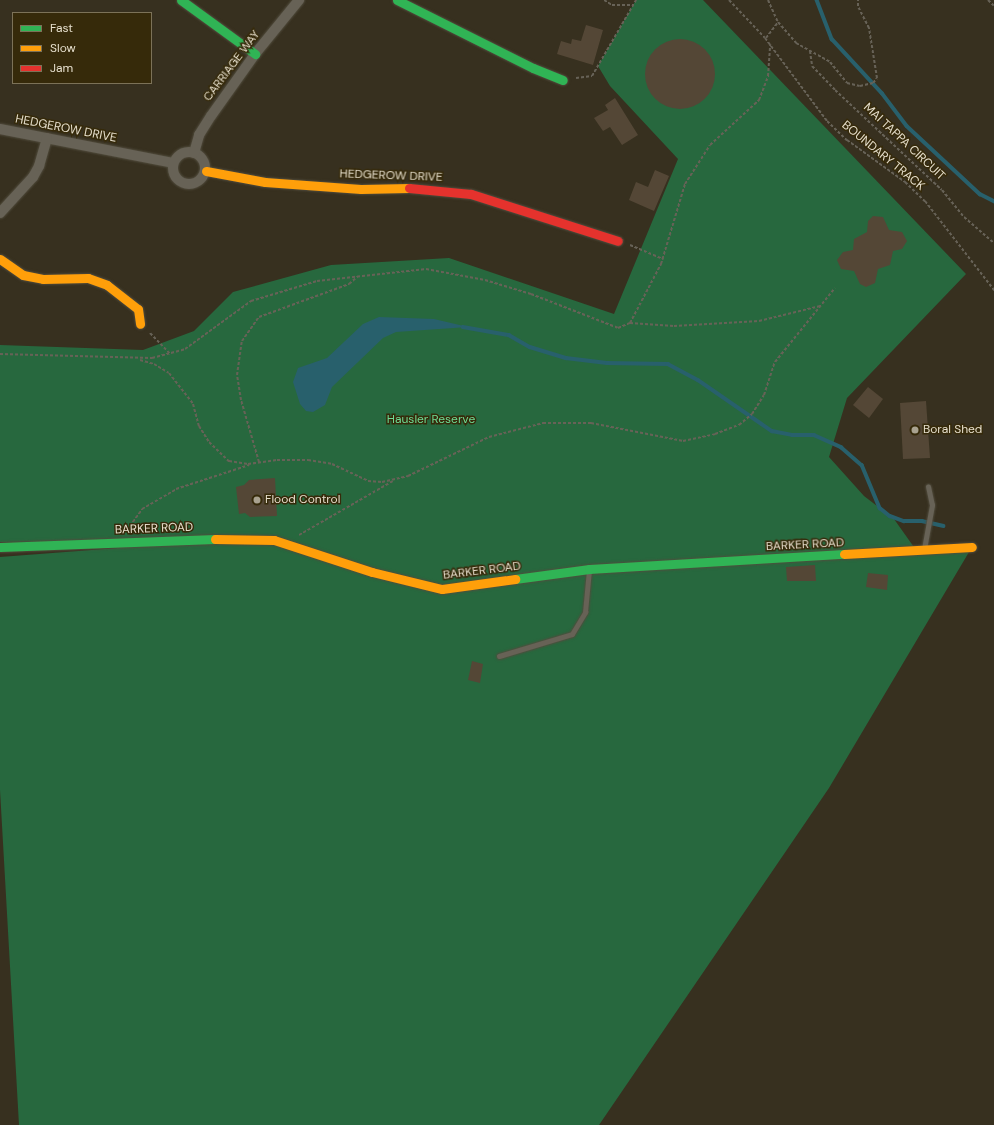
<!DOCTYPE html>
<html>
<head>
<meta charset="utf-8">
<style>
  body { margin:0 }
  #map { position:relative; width:994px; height:1125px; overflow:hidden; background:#37301f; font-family:"DM Sans",sans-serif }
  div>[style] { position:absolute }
  .green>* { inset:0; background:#27683e }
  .water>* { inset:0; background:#28606c }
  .stream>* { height:3.5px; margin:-1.75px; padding:0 1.75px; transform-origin:1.75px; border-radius:1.75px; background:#28606c }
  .building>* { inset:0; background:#544736 }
  .round { border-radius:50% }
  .path>* { height:2px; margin-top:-1px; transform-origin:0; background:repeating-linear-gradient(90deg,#676257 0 3px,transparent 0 5px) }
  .roads { filter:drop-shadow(0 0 1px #514c3d) drop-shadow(0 0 1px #514c3d) }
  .lane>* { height:5px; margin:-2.5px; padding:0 2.5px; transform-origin:2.5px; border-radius:2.5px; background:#676256 }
  .street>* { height:10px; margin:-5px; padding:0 5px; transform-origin:5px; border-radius:5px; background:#676256 }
  .street>.ring { margin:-5px; padding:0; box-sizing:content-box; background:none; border:10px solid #676256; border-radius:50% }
  .fast>* { height:9px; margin:-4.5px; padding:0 4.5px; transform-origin:4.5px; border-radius:4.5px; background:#30b455 }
  .slow>* { height:9px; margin:-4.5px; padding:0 4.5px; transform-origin:4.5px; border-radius:4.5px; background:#ff9f0a }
  .jam>* { height:9px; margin:-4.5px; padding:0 4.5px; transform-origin:4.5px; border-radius:4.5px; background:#e5322d }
  .dots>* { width:11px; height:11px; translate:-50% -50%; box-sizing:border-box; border:2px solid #362a0a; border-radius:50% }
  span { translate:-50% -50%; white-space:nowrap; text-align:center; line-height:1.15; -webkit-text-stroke:3px #362a0a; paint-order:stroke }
  .street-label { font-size:12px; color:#e6dfcd }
  .park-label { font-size:12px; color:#6edc95 }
  .poi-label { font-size:12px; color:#e6dfcd }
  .left { translate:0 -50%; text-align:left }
  .legend { position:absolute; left:12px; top:12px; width:140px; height:72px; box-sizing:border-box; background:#362a0a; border:1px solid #7c7258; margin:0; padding:5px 7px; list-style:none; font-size:12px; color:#e6dfcd }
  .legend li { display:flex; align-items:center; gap:8px; height:20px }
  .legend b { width:20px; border:1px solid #7c7258 }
</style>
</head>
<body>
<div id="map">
  <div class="green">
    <i style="clip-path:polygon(636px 0,703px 0,966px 274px,847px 398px,829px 457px,864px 496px,894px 519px,916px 550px,972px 547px,829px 788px,599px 1125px,19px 1125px,0 790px,0 557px,209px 541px,0 542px,0 345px,143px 350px,194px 331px,233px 292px,331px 265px,449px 258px,614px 314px,678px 159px,610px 86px,598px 66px)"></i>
  </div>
  <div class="water">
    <i style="clip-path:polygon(379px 317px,434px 319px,468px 327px,396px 332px,383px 338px,332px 387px,325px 405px,313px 412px,306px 411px,300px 404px,293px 382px,298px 368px,327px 358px,363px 324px)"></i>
  </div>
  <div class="stream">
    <i style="left:817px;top:0;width:42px;rotate:69deg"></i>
    <i style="left:832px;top:39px;width:74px;rotate:47.2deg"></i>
    <i style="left:882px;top:93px;width:41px;rotate:52.9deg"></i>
    <i style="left:907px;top:126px;width:100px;rotate:43deg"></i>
    <i style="left:980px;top:194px;width:16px;rotate:27deg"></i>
    <i style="left:463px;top:327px;width:47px;rotate:9.9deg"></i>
    <i style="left:509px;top:335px;width:24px;rotate:30deg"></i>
    <i style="left:530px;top:347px;width:38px;rotate:17deg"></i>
    <i style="left:566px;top:358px;width:41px;rotate:7deg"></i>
    <i style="left:607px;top:363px;width:61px;rotate:0.9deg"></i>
    <i style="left:668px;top:364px;width:34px;rotate:28deg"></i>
    <i style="left:698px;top:380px;width:90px;rotate:34.6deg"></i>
    <i style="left:772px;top:431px;width:20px;rotate:11deg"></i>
    <i style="left:792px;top:435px;width:22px"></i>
    <i style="left:814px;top:435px;width:30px;rotate:24deg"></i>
    <i style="left:841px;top:447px;width:28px;rotate:41deg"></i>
    <i style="left:862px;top:465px;width:47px;rotate:67.3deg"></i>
    <i style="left:880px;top:508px;width:13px;rotate:39deg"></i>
    <i style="left:890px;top:516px;width:15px;rotate:20deg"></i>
    <i style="left:904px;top:521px;width:18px"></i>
    <i style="left:922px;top:521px;width:22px;rotate:13deg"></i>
  </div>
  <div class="building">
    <i style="clip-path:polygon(586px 25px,603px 30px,593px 65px,557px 54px,561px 41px,571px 44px,572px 39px,581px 41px)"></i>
    <i class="round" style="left:645px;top:39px;width:70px;height:70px"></i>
    <i style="clip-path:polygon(615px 98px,638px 135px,622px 145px,610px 127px,603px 131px,594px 118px,608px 110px,605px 105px)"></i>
    <i style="clip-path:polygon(655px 170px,669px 176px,654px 211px,629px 200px,636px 182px,648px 187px)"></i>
    <i style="clip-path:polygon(873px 216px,883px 217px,889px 230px,902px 232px,907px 241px,902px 249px,893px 251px,890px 265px,878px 269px,875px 283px,866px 287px,860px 284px,854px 271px,841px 269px,837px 260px,843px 252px,853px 250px,854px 239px,867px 232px,868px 221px)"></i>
    <i style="clip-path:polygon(868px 387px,883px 399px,869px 418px,853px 405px)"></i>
    <i style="clip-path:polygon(926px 401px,930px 458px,903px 459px,900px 403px)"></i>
    <i style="clip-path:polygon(275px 478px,277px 516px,250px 517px,245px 513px,239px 514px,236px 487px,244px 485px,249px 480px)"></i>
    <i style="clip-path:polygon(815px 565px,816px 581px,787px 581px,786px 567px)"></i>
    <i style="clip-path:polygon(868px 573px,888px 575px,887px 590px,866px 587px)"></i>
    <i style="clip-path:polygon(472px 661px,483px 664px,480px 683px,468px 680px)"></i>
  </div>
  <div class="path">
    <i style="left:604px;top:0;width:9px;rotate:32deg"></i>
    <i style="left:612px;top:5px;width:21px"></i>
    <i style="left:729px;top:0;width:52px;rotate:46.5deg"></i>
    <i style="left:765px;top:38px;width:104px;rotate:53.2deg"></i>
    <i style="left:827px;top:121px;width:28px;rotate:44deg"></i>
    <i style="left:847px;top:140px;width:72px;rotate:35.9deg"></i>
    <i style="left:905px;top:182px;width:28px;rotate:44deg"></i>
    <i style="left:925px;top:201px;width:113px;rotate:52.2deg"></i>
    <i style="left:768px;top:0;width:24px;rotate:66deg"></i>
    <i style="left:778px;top:22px;width:28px;rotate:49deg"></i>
    <i style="left:796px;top:43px;width:39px;rotate:29deg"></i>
    <i style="left:830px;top:62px;width:27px;rotate:51deg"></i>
    <i style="left:847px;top:83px;width:13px;rotate:13deg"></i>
    <i style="left:860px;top:86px;width:13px;rotate:-13deg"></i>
    <i style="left:873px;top:83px;width:6px;rotate:-51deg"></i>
    <i style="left:877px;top:78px;width:51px;rotate:-99.1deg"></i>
    <i style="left:869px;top:28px;width:25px;rotate:-117deg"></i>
    <i style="left:858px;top:6px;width:6px;rotate:-90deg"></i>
    <i style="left:988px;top:0;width:8px;rotate:45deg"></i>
    <i style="left:766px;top:38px;width:20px;rotate:-53deg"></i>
    <i style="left:810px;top:51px;width:15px;rotate:82deg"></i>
    <i style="left:812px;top:66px;width:33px;rotate:46deg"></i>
    <i style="left:835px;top:90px;width:146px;rotate:43.1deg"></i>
    <i style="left:942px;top:190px;width:35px;rotate:51deg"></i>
    <i style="left:964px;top:217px;width:40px;rotate:41deg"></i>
    <i style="left:576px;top:78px;width:16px;rotate:-7deg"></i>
    <i style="left:592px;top:76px;width:88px;rotate:-59.9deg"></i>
    <i style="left:630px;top:245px;width:36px;rotate:23deg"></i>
    <i style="left:630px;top:323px;width:44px;rotate:3.9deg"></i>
    <i style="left:674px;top:326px;width:85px;rotate:-3.4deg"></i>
    <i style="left:759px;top:321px;width:63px;rotate:-13.8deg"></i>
    <i style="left:150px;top:333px;width:28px;rotate:46deg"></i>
    <i style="left:0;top:354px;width:152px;rotate:1.5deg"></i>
    <i style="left:152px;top:358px;width:34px;rotate:-15deg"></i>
    <i style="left:185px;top:349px;width:82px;rotate:-36deg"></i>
    <i style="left:251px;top:301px;width:69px;rotate:-16.9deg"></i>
    <i style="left:317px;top:281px;width:110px;rotate:-6.3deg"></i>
    <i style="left:426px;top:269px;width:60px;rotate:10.6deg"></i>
    <i style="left:485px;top:280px;width:48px;rotate:16.9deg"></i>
    <i style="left:531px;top:294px;width:93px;rotate:21.3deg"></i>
    <i style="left:618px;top:328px;width:13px;rotate:-23deg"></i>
    <i style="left:630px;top:323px;width:67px;rotate:-62.3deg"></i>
    <i style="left:661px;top:264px;width:84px;rotate:-73.3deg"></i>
    <i style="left:685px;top:184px;width:46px;rotate:-57.3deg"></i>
    <i style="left:710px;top:145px;width:67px;rotate:-42.6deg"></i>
    <i style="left:759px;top:100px;width:26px;rotate:-69deg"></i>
    <i style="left:768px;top:76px;width:32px;rotate:-86deg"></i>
    <i style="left:140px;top:360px;width:15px;rotate:16deg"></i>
    <i style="left:154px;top:364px;width:17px;rotate:31deg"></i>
    <i style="left:169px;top:373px;width:39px;rotate:52deg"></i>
    <i style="left:193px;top:404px;width:23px;rotate:75deg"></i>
    <i style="left:199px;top:426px;width:19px;rotate:58deg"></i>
    <i style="left:209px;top:442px;width:28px;rotate:44deg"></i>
    <i style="left:229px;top:461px;width:19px;rotate:9deg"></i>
    <i style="left:248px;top:464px;width:29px;rotate:-8deg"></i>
    <i style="left:277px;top:460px;width:31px"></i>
    <i style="left:308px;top:460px;width:24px;rotate:9deg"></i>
    <i style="left:332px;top:464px;width:40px;rotate:25deg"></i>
    <i style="left:368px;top:481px;width:14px;rotate:4deg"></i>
    <i style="left:382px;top:482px;width:27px;rotate:-13deg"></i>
    <i style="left:408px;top:476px;width:90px;rotate:-25.7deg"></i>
    <i style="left:489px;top:437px;width:56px;rotate:-14.5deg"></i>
    <i style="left:543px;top:423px;width:48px"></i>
    <i style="left:591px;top:423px;width:94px;rotate:11.1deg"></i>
    <i style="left:683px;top:441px;width:33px;rotate:-12deg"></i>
    <i style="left:715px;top:434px;width:26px;rotate:-21deg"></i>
    <i style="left:739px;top:425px;width:17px;rotate:-40deg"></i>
    <i style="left:752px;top:414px;width:22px;rotate:-58deg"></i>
    <i style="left:764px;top:395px;width:35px;rotate:-72deg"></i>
    <i style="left:775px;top:362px;width:95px;rotate:-51deg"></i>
    <i style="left:259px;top:462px;width:65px;rotate:-106.2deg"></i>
    <i style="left:241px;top:400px;width:25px;rotate:-99deg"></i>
    <i style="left:237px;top:375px;width:34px;rotate:-82deg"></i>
    <i style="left:242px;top:341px;width:29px;rotate:-55deg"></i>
    <i style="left:259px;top:317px;width:96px;rotate:-20.1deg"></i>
    <i style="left:349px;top:284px;width:11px;rotate:-41deg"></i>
    <i style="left:127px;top:530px;width:26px;rotate:-54deg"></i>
    <i style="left:142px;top:509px;width:39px;rotate:-30deg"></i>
    <i style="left:176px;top:489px;width:77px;rotate:-18.2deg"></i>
    <i style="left:299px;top:535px;width:108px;rotate:-29.9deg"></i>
  </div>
  <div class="roads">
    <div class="lane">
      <i style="left:924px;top:549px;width:45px;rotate:-79.7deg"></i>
      <i style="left:932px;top:505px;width:19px;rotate:-102deg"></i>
      <i style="left:499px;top:656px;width:76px;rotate:-16.8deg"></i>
      <i style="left:572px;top:634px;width:26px;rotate:-59deg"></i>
      <i style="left:585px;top:612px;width:42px;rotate:-84.6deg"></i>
    </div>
    <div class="street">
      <i style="left:0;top:129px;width:176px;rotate:11.1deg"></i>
      <i class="ring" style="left:173px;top:152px;width:22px;height:22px"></i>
      <i style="left:194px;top:153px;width:19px;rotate:-74deg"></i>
      <i style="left:199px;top:135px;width:22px;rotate:-58deg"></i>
      <i style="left:211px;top:116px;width:76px;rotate:-54.6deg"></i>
      <i style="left:255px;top:54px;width:70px;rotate:-50.8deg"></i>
      <i style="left:0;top:213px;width:49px;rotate:-47.5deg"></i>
      <i style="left:33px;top:177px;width:13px;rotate:-61deg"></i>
      <i style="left:39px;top:166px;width:29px;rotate:-74deg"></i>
    </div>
    <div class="fast">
      <i style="left:181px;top:0;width:92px;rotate:36.1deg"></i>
      <i style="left:397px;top:0;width:152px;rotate:26.6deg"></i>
      <i style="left:533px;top:68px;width:32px;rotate:22deg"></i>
      <i style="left:0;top:547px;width:215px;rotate:-2.1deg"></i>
      <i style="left:515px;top:579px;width:75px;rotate:-7.7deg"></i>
      <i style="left:589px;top:569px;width:255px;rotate:-3.4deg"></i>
    </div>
    <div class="slow">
      <i style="left:206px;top:171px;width:60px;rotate:10.6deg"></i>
      <i style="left:265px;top:182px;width:96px;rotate:4.2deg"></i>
      <i style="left:361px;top:189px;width:48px;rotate:-1.2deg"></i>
      <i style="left:0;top:259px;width:28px;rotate:35deg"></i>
      <i style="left:23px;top:275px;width:20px;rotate:11deg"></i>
      <i style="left:43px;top:279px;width:45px;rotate:-1.3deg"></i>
      <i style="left:88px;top:278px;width:20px;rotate:20deg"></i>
      <i style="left:107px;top:285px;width:39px;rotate:38deg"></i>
      <i style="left:138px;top:309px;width:15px;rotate:82deg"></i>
      <i style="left:215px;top:539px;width:59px;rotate:1deg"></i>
      <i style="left:274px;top:540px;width:103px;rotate:18.1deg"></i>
      <i style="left:372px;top:572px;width:72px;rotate:13.7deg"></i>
      <i style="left:442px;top:589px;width:74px;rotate:-7.8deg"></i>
      <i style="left:844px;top:554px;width:128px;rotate:-3.1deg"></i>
    </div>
    <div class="jam">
      <i style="left:409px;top:188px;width:62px;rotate:5.5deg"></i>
      <i style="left:471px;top:194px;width:154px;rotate:17.7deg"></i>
    </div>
  </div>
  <div class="dots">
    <i style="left:915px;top:430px;background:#a9a290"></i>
    <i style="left:257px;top:500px;background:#a9a290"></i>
  </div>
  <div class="street-label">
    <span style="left:232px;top:66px;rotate:-53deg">CARRIAGE WAY</span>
    <span style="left:66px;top:129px;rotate:11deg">HEDGEROW DRIVE</span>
    <span style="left:904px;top:142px;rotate:43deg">MAI TAPPA CIRCUIT</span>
    <span style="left:883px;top:156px;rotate:39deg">BOUNDARY TRACK</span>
    <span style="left:391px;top:176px;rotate:2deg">HEDGEROW DRIVE</span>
    <span style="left:154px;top:529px;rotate:-2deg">BARKER ROAD</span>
    <span style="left:805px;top:545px;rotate:-3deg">BARKER ROAD</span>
    <span style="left:482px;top:571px;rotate:-7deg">BARKER ROAD</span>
  </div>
  <div class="park-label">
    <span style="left:431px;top:420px">Hausler Reserve</span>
  </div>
  <div class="poi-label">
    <span class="left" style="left:923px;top:430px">Boral Shed</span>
    <span class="left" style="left:265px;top:500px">Flood Control</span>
  </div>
  <ul class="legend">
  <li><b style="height:5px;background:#30b455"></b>Fast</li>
  <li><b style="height:5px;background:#ff9f0a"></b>Slow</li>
  <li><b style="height:5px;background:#e5322d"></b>Jam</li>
  </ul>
</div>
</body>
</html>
